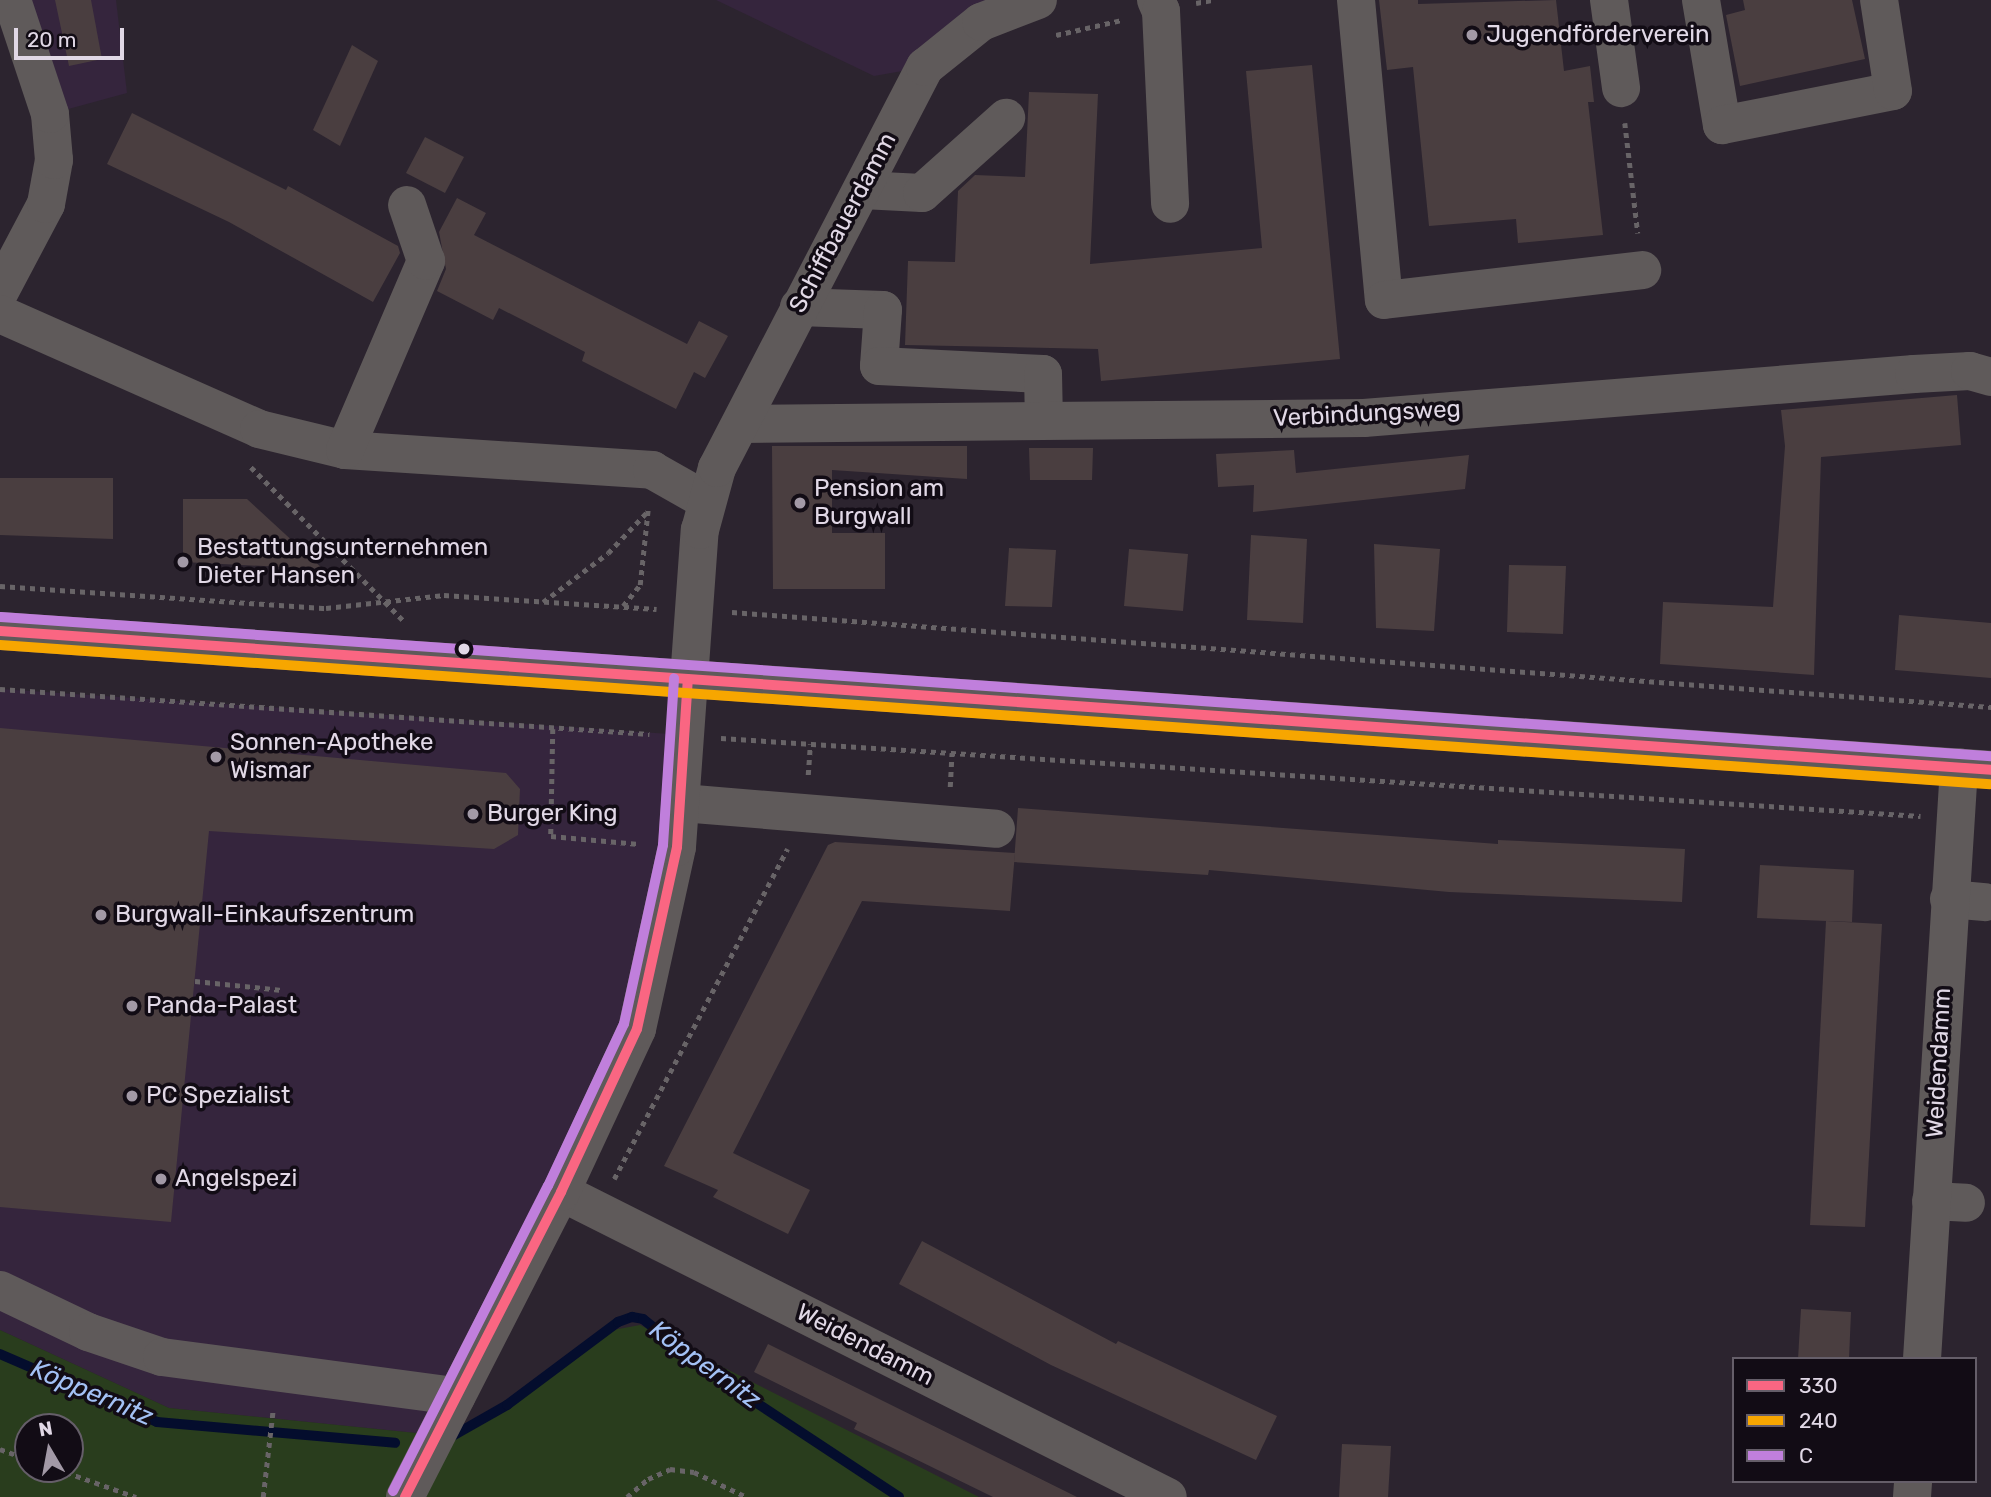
<!DOCTYPE html>
<html>
<head>
<meta charset="utf-8">
<style>
  body { margin:0 }
  #map { position:relative; width:1991px; height:1497px; overflow:hidden; background:#2c242f; font-family:Rubik,sans-serif }
  div>[style] { position:absolute }
  .built>* { inset:0; background:#35253d }
  .green>* { inset:0; background:#293d1d }
  .stream>* { height:10px; margin:-5px; padding:0 5px; transform-origin:5px; border-radius:5px; background:#040d2d }
  .building>* { inset:0; background:#4a3e40 }
  .path>* { height:4.5px; margin-top:-2.25px; transform-origin:0; background:repeating-linear-gradient(90deg,#686467 0 5px,transparent 0 10px) }
  .minor>* { height:38px; margin:-19px; padding:0 19px; transform-origin:19px; border-radius:19px; background:#5f5a5a }
  .bus-1>* { height:10px; margin:-5px; padding:0 5px; transform-origin:5px; border-radius:5px; background:#fa6682 }
  .bus-2>* { height:10px; margin:-5px; padding:0 5px; transform-origin:5px; border-radius:5px; background:#f7a600 }
  .bus-3>* { height:10px; margin:-5px; padding:0 5px; transform-origin:5px; border-radius:5px; background:#c07fdc }
  .dots>* { width:19px; height:19px; translate:-50% -50%; box-sizing:border-box; border:4px solid #120c15; border-radius:50% }
  span { translate:-50% -50%; white-space:nowrap; text-align:center; line-height:1.15; -webkit-text-stroke:7px #120c15; paint-order:stroke }
  .poi-label { font-size:24px; color:#e1d8e6 }
  .left { translate:0 -50%; text-align:left }
  .street-label { font-size:24px; color:#e1d8e6 }
  .water-label { font-size:26px; color:#a3c1f5; font-style:italic }
  .legend { position:absolute; left:1732px; top:1357px; width:245px; height:126px; box-sizing:border-box; background:#120c15; border:2px solid #655e69; margin:0; padding:9px 12px; list-style:none; font-size:21px; color:#e1d8e6 }
  .legend li { display:flex; align-items:center; gap:14px; height:35px }
  .legend b { width:35px; border:2px solid #655e69 }
  .north { position:absolute; left:14px; top:1413px; width:70px; height:70px; box-sizing:border-box; background:#120c15; border:2px solid #655e69; border-radius:50%; rotate:350deg; font-size:19px; font-weight:700; line-height:28px; text-align:center; color:#e1d8e6 }
  .north::after { content:''; display:block; margin:auto; width:24px; height:32px; background:#a299a6; clip-path:polygon(50% 0,100% 100%,50% 72%,0 100%) }
  .scale { position:absolute; left:14px; top:28px; width:110px; height:32px; box-sizing:border-box; border:4px solid #e1d8e6; border-top:0; padding-left:9px; font-size:21px; line-height:24px; white-space:nowrap; color:#e1d8e6; -webkit-text-stroke:5px #120c15; paint-order:stroke }
</style>
</head>
<body>
<div id="map">
  <div class="built">
    <i style="clip-path:polygon(12px 0,116px 0,127px 93px,50px 114px)"></i>
    <i style="clip-path:polygon(716px 0,1038px 0,925px 67px,874px 76px)"></i>
    <i style="clip-path:polygon(0 689px,685px 735px,637px 1029px,436px 1435px,169px 1408px,0 1330px)"></i>
  </div>
  <div class="green">
    <i style="clip-path:polygon(evenodd,640px 1325px,979px 1497px,0 1497px,0 1330px,169px 1408px,436px 1435px,496px 1417px,613px 1330px,640px 1325px,28px 1427px,70px 1427px,70px 1469px,28px 1469px,28px 1427px)"></i>
  </div>
  <div class="stream">
    <i style="left:0;top:1354px;width:171px;rotate:23.4deg"></i>
    <i style="left:157px;top:1422px;width:239px;rotate:5deg"></i>
    <i style="left:449px;top:1438px;width:67px;rotate:-29.6deg"></i>
    <i style="left:507px;top:1405px;width:139px;rotate:-36.8deg"></i>
    <i style="left:618px;top:1322px;width:15px;rotate:-20deg"></i>
    <i style="left:632px;top:1317px;width:11px;rotate:10deg"></i>
    <i style="left:643px;top:1319px;width:76px;rotate:39.1deg"></i>
    <i style="left:702px;top:1367px;width:236px;rotate:33.4deg"></i>
  </div>
  <div class="building">
    <i style="clip-path:polygon(55px 0,91px 0,102px 59px,69px 66px)"></i>
    <i style="clip-path:polygon(1379px 0,1418px 0,1418px 4px,1556px 0,1564px 71px,1590px 66px,1594px 102px,1588px 102px,1603px 235px,1518px 243px,1516px 219px,1429px 226px,1413px 67px,1387px 70px)"></i>
    <i style="clip-path:polygon(1743px 0,1852px 0,1865px 59px,1740px 86px,1726px 15px,1745px 10px)"></i>
    <i style="clip-path:polygon(352px 45px,378px 61px,340px 146px,313px 130px)"></i>
    <i style="clip-path:polygon(1312px 65px,1340px 359px,1101px 381px,1098px 349px,905px 345px,908px 261px,955px 262px,958px 191px,975px 175px,1025px 177px,1029px 92px,1098px 94px,1090px 264px,1262px 248px,1246px 71px)"></i>
    <i style="clip-path:polygon(132px 113px,286px 190px,288px 186px,398px 246px,400px 253px,373px 302px,229px 222px,107px 164px)"></i>
    <i style="clip-path:polygon(425px 137px,464px 157px,445px 193px,406px 173px)"></i>
    <i style="clip-path:polygon(457px 198px,486px 213px,474px 235px,687px 344px,699px 321px,728px 336px,705px 378px,694px 372px,676px 409px,582px 361px,585px 352px,499px 308px,493px 320px,437px 291px,446px 269px,439px 232px)"></i>
    <i style="clip-path:polygon(1957px 395px,1961px 445px,1821px 457px,1814px 675px,1660px 664px,1663px 602px,1773px 607px,1785px 446px,1781px 410px)"></i>
    <i style="clip-path:polygon(772px 446px,967px 446px,967px 479px,832px 470px,832px 533px,885px 533px,885px 589px,773px 589px)"></i>
    <i style="clip-path:polygon(1029px 448px,1093px 448px,1092px 480px,1030px 480px)"></i>
    <i style="clip-path:polygon(1294px 450px,1296px 473px,1469px 455px,1465px 489px,1253px 512px,1254px 485px,1218px 487px,1216px 454px)"></i>
    <i style="clip-path:polygon(0 478px,113px 478px,113px 539px,0 535px)"></i>
    <i style="clip-path:polygon(183px 499px,247px 499px,323px 569px,183px 562px)"></i>
    <i style="clip-path:polygon(1251px 535px,1307px 539px,1303px 623px,1247px 620px)"></i>
    <i style="clip-path:polygon(1374px 544px,1440px 549px,1434px 631px,1376px 628px)"></i>
    <i style="clip-path:polygon(1009px 548px,1056px 550px,1052px 607px,1005px 606px)"></i>
    <i style="clip-path:polygon(1129px 549px,1188px 554px,1183px 611px,1124px 606px)"></i>
    <i style="clip-path:polygon(1509px 565px,1566px 566px,1563px 634px,1507px 632px)"></i>
    <i style="clip-path:polygon(1899px 615px,1991px 623px,1991px 678px,1895px 670px)"></i>
    <i style="clip-path:polygon(0 728px,506px 773px,520px 789px,518px 835px,494px 849px,209px 831px,171px 1222px,0 1207px)"></i>
    <i style="clip-path:polygon(1018px 808px,1498px 844px,1498px 840px,1685px 849px,1682px 902px,1449px 892px,1209px 870px,1208px 875px,1014px 862px)"></i>
    <i style="clip-path:polygon(835px 842px,1015px 853px,1010px 911px,862px 901px,733px 1153px,810px 1190px,788px 1234px,713px 1197px,718px 1190px,664px 1166px,828px 845px)"></i>
    <i style="clip-path:polygon(1760px 865px,1854px 870px,1852px 922px,1757px 918px)"></i>
    <i style="clip-path:polygon(1826px 921px,1882px 924px,1865px 1227px,1810px 1225px)"></i>
    <i style="clip-path:polygon(922px 1241px,1116px 1344px,1118px 1341px,1277px 1416px,1256px 1460px,1051px 1365px,899px 1284px)"></i>
    <i style="clip-path:polygon(1801px 1309px,1851px 1312px,1849px 1359px,1798px 1359px)"></i>
    <i style="clip-path:polygon(768px 1344px,1077px 1497px,993px 1497px,854px 1429px,857px 1423px,754px 1372px)"></i>
    <i style="clip-path:polygon(1342px 1444px,1391px 1446px,1388px 1497px,1339px 1497px)"></i>
  </div>
  <div class="path">
    <i style="left:1196px;top:3px;width:16px;rotate:-11deg"></i>
    <i style="left:1056px;top:35px;width:68px;rotate:-12.8deg"></i>
    <i style="left:1625px;top:123px;width:111px;rotate:83.3deg"></i>
    <i style="left:251px;top:467px;width:216px;rotate:45.2deg"></i>
    <i style="left:0;top:586px;width:327px;rotate:3.9deg"></i>
    <i style="left:326px;top:608px;width:119px;rotate:-6.3deg"></i>
    <i style="left:444px;top:595px;width:213px;rotate:3.8deg"></i>
    <i style="left:543px;top:602px;width:81px;rotate:-37deg"></i>
    <i style="left:608px;top:553px;width:57px;rotate:-46.4deg"></i>
    <i style="left:623px;top:606px;width:27px;rotate:-51deg"></i>
    <i style="left:640px;top:585px;width:76px;rotate:-84deg"></i>
    <i style="left:732px;top:612px;width:1263px;rotate:4.32deg"></i>
    <i style="left:0;top:689px;width:651px;rotate:3.97deg"></i>
    <i style="left:553px;top:729px;width:107px;rotate:91.1deg"></i>
    <i style="left:551px;top:836px;width:88px;rotate:5.2deg"></i>
    <i style="left:721px;top:738px;width:1202px;rotate:3.72deg"></i>
    <i style="left:808px;top:775px;width:31px;rotate:-86deg"></i>
    <i style="left:950px;top:787px;width:34px;rotate:-87deg"></i>
    <i style="left:195px;top:981px;width:87px;rotate:5.9deg"></i>
    <i style="left:614px;top:1179px;width:373px;rotate:-62.3deg"></i>
    <i style="left:0;top:1449px;width:30px;rotate:20deg"></i>
    <i style="left:57px;top:1469px;width:84px;rotate:19.5deg"></i>
    <i style="left:263px;top:1497px;width:89px;rotate:-83.5deg"></i>
    <i style="left:627px;top:1497px;width:28px;rotate:-41deg"></i>
    <i style="left:648px;top:1479px;width:24px;rotate:-24deg"></i>
    <i style="left:670px;top:1469px;width:24px;rotate:7deg"></i>
    <i style="left:694px;top:1472px;width:59px;rotate:25.3deg"></i>
  </div>
  <div class="minor">
    <i style="left:1156px;top:0;width:12px;rotate:66deg"></i>
    <i style="left:1161px;top:11px;width:193px;rotate:87.3deg"></i>
    <i style="left:1356px;top:0;width:301px;rotate:84.7deg"></i>
    <i style="left:1384px;top:300px;width:260px;rotate:-6.6deg"></i>
    <i style="left:1609px;top:0;width:89px;rotate:82.2deg"></i>
    <i style="left:1701px;top:0;width:127px;rotate:80.5deg"></i>
    <i style="left:1722px;top:125px;width:174px;rotate:-11.2deg"></i>
    <i style="left:1893px;top:91px;width:92px;rotate:-98.7deg"></i>
    <i style="left:862px;top:190px;width:60px;rotate:2.9deg"></i>
    <i style="left:922px;top:193px;width:113px;rotate:-41.8deg"></i>
    <i style="left:0;top:291px;width:98px;rotate:-62.1deg"></i>
    <i style="left:46px;top:204px;width:45px;rotate:-79.7deg"></i>
    <i style="left:54px;top:160px;width:46px;rotate:-95deg"></i>
    <i style="left:50px;top:114px;width:120px;rotate:-108.4deg"></i>
    <i style="left:799px;top:307px;width:84px;rotate:2deg"></i>
    <i style="left:883px;top:310px;width:56px;rotate:94.1deg"></i>
    <i style="left:879px;top:366px;width:164px;rotate:2.8deg"></i>
    <i style="left:1043px;top:374px;width:46px;rotate:88.8deg"></i>
    <i style="left:0;top:314px;width:283px;rotate:23.9deg"></i>
    <i style="left:259px;top:429px;width:89px;rotate:13.7deg"></i>
    <i style="left:345px;top:450px;width:308px;rotate:3.7deg"></i>
    <i style="left:652px;top:470px;width:61px;rotate:29.5deg"></i>
    <i style="left:741px;top:424px;width:623px;rotate:-0.55deg"></i>
    <i style="left:1364px;top:418px;width:552px;rotate:-4.57deg"></i>
    <i style="left:1914px;top:374px;width:56px;rotate:-3.1deg"></i>
    <i style="left:1970px;top:371px;width:22px;rotate:16deg"></i>
    <i style="left:345px;top:450px;width:206px;rotate:-66.8deg"></i>
    <i style="left:426px;top:261px;width:59px;rotate:-108.7deg"></i>
    <i style="left:0;top:631px;width:1996px;rotate:3.99deg"></i>
    <i style="left:682px;top:803px;width:315px;rotate:4.7deg"></i>
    <i style="left:1949px;top:899px;width:36px;rotate:5deg"></i>
    <i style="left:561px;top:1192px;width:679px;rotate:26.68deg"></i>
    <i style="left:1931px;top:1201px;width:35px;rotate:3deg"></i>
    <i style="left:0;top:1290px;width:98px;rotate:25.5deg"></i>
    <i style="left:88px;top:1332px;width:78px;rotate:18.7deg"></i>
    <i style="left:162px;top:1357px;width:297px;rotate:7.6deg"></i>
    <i style="left:1922px;top:1359px;width:593px;rotate:-86.42deg"></i>
    <i style="left:405px;top:1497px;width:343px;rotate:-62.9deg"></i>
    <i style="left:561px;top:1192px;width:180px;rotate:-65deg"></i>
    <i style="left:637px;top:1029px;width:186px;rotate:-77.6deg"></i>
    <i style="left:677px;top:847px;width:318px;rotate:-85.9deg"></i>
    <i style="left:700px;top:530px;width:64px;rotate:-74.7deg"></i>
    <i style="left:717px;top:468px;width:452px;rotate:-62.6deg"></i>
    <i style="left:925px;top:67px;width:72px;rotate:-38.8deg"></i>
    <i style="left:981px;top:22px;width:61px;rotate:-21.1deg"></i>
    <i style="left:1912px;top:1497px;width:16px;rotate:-86deg"></i>
  </div>
  <div class="bus-1">
    <i style="left:0;top:631px;width:1996px;rotate:3.99deg"></i>
    <i style="left:405px;top:1497px;width:343px;rotate:-62.9deg"></i>
    <i style="left:561px;top:1192px;width:180px;rotate:-65deg"></i>
    <i style="left:637px;top:1029px;width:186px;rotate:-77.6deg"></i>
    <i style="left:677px;top:847px;width:168px;rotate:-86.3deg"></i>
  </div>
  <div class="bus-2">
    <i style="left:0;top:645px;width:1995px;rotate:4deg"></i>
  </div>
  <div class="bus-3">
    <i style="left:1px;top:617px;width:1995px;rotate:4deg"></i>
    <i style="left:393px;top:1491px;width:342px;rotate:-63.1deg"></i>
    <i style="left:548px;top:1186px;width:179px;rotate:-64.9deg"></i>
    <i style="left:624px;top:1024px;width:183px;rotate:-77.7deg"></i>
    <i style="left:663px;top:845px;width:167px;rotate:-86.2deg"></i>
  </div>
  <div class="dots">
    <i style="left:1472px;top:35px;background:#a299a6"></i>
    <i style="left:800px;top:503px;background:#a299a6"></i>
    <i style="left:183px;top:562px;background:#a299a6"></i>
    <i style="left:464px;top:649px;background:#e1d8e6"></i>
    <i style="left:216px;top:757px;background:#a299a6"></i>
    <i style="left:473px;top:814px;background:#a299a6"></i>
    <i style="left:101px;top:915px;background:#a299a6"></i>
    <i style="left:132px;top:1006px;background:#a299a6"></i>
    <i style="left:132px;top:1096px;background:#a299a6"></i>
    <i style="left:161px;top:1179px;background:#a299a6"></i>
  </div>
  <div class="poi-label">
    <span class="left" style="left:1486px;top:35px">Jugendförderverein</span>
    <span class="left" style="left:814px;top:503px">Pension am<br>Burgwall</span>
    <span class="left" style="left:197px;top:562px">Bestattungsunternehmen<br>Dieter Hansen</span>
    <span class="left" style="left:230px;top:757px">Sonnen-Apotheke<br>Wismar</span>
    <span class="left" style="left:487px;top:814px">Burger King</span>
    <span class="left" style="left:115px;top:915px">Burgwall-Einkaufszentrum</span>
    <span class="left" style="left:146px;top:1006px">Panda-Palast</span>
    <span class="left" style="left:146px;top:1096px">PC Spezialist</span>
    <span class="left" style="left:175px;top:1179px">Angelspezi</span>
  </div>
  <div class="street-label">
    <span style="left:843px;top:223px;rotate:-62deg">Schiffbauerdamm</span>
    <span style="left:1367px;top:414px;rotate:-3deg">Verbindungsweg</span>
    <span style="left:1939px;top:1063px;rotate:-87deg">Weidendamm</span>
    <span style="left:865px;top:1345px;rotate:27deg">Weidendamm</span>
  </div>
  <div class="water-label">
    <span style="left:705px;top:1365px;rotate:36deg">Köppernitz</span>
    <span style="left:92px;top:1393px;rotate:23deg">Köppernitz</span>
  </div>
  <ul class="legend">
  <li><b style="height:9px;background:#fa6682"></b>330</li>
  <li><b style="height:9px;background:#f7a600"></b>240</li>
  <li><b style="height:9px;background:#c07fdc"></b>C</li>
  </ul>
  <div class="north">N</div>
  <div class="scale">20 m</div>
</div>
</body>
</html>
